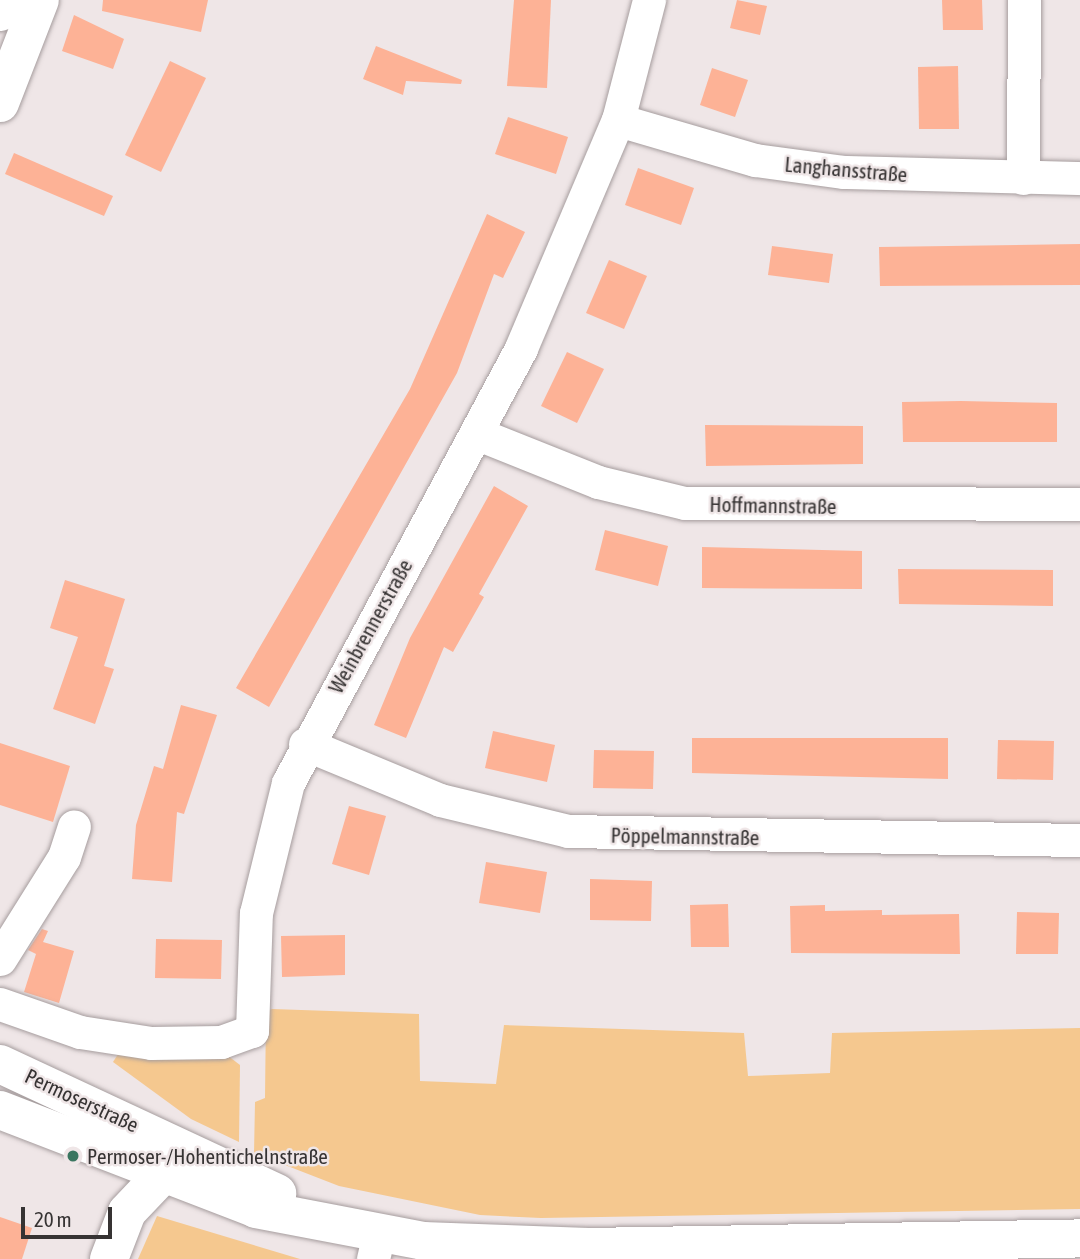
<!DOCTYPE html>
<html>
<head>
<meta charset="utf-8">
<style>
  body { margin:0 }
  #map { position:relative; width:1080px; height:1259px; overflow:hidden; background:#efe6e7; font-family:"Asap Condensed",sans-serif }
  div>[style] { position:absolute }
  .green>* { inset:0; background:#f5c88f }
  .building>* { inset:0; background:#fdb296 }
  .roads { filter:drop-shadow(0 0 2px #a69d9e) drop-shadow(0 0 2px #a69d9e) }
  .minor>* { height:33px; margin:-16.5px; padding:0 16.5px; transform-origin:16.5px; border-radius:16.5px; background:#fff }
  .major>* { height:38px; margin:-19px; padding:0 19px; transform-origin:19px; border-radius:19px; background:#fff }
  .dots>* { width:19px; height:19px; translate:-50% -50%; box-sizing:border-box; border:4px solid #efe6e7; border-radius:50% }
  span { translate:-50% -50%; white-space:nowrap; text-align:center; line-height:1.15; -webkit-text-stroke:5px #efe6e7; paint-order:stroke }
  .street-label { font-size:21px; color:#363333 }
  .poi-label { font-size:21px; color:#363333 }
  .left { translate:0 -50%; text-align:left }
  .scale { position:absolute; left:21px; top:1207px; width:91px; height:32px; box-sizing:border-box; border:4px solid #363333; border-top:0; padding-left:9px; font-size:21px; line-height:24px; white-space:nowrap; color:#363333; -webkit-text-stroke:5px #efe6e7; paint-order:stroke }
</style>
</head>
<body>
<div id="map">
  <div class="green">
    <i style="clip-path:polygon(272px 1009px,419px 1014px,420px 1081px,496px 1084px,504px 1025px,744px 1033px,748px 1076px,830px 1073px,832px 1033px,1080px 1028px,1080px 1209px,541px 1218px,480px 1215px,339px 1186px,254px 1153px,255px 1102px,265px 1098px,266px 1011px)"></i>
    <i style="clip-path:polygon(122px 1048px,223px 1052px,240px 1065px,239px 1142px,191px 1119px,113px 1062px)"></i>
    <i style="clip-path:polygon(157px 1216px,300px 1259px,138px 1259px)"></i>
  </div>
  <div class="building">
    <i style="clip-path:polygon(103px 0,208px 0,201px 32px,102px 11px)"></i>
    <i style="clip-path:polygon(514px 0,551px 0,547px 88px,507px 86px)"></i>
    <i style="clip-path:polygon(737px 0,767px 6px,760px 35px,730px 28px)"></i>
    <i style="clip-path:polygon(942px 0,982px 0,983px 30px,943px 30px)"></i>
    <i style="clip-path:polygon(74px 15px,124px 39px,113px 69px,62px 51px)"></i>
    <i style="clip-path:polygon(376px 46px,462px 80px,461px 84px,406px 81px,403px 95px,363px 79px)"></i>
    <i style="clip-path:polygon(170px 61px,206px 78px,161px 172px,125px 155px)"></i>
    <i style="clip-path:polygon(958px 66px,959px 129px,919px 129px,918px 67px)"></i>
    <i style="clip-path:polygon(712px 68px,748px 80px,735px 117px,700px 105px)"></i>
    <i style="clip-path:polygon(508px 117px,568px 137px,556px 174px,495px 154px)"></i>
    <i style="clip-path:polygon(14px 153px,113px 196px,104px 216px,5px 174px)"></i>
    <i style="clip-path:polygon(638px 168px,694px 188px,681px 225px,625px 205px)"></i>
    <i style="clip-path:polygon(487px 214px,525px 232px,503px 278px,494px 274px,457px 373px,269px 707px,236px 688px,410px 389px)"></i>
    <i style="clip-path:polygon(1080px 244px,1080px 285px,880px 286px,879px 247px)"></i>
    <i style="clip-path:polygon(772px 246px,833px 254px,829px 283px,768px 275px)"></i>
    <i style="clip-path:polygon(609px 260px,647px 276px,624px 329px,586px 313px)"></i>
    <i style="clip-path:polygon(567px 352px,604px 369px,577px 423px,541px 406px)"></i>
    <i style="clip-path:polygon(961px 401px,1057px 403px,1057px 442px,903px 442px,902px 402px)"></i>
    <i style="clip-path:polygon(705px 425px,863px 426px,863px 464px,706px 466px)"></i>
    <i style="clip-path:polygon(494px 486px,528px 506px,479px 594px,484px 597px,453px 652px,444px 647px,406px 738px,374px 725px,410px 638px)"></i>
    <i style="clip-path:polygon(605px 530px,668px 546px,658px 586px,595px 570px)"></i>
    <i style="clip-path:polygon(702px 547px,862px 551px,862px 589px,702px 588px)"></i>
    <i style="clip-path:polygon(898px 569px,1053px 570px,1053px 606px,899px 604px)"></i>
    <i style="clip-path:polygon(65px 580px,125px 599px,104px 666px,114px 669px,95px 724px,53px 709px,78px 637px,50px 628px)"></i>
    <i style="clip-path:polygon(181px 705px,217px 715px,184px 814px,177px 812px,172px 882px,132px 879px,136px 825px,154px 766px,163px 769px)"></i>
    <i style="clip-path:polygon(493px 731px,555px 745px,547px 782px,485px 768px)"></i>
    <i style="clip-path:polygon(692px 738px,948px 738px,948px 779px,692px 773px)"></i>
    <i style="clip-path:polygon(998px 740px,1054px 741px,1053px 780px,997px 779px)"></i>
    <i style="clip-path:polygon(0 743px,70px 766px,53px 822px,0 805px)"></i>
    <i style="clip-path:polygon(594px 750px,654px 751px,653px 789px,593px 788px)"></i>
    <i style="clip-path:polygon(349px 806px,386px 816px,369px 875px,332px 864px)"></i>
    <i style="clip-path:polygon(486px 862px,547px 872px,540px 913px,479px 903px)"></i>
    <i style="clip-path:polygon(590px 879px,652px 881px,651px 921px,590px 920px)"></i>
    <i style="clip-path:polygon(728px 904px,729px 947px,691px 947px,690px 905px)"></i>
    <i style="clip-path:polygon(825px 905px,825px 911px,882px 910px,882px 915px,959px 914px,960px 954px,791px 953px,790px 906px)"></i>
    <i style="clip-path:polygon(1017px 912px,1059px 913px,1058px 954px,1016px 954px)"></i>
    <i style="clip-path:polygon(42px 929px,48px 931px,43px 942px,74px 951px,59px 1003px,24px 992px,36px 954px,28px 950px)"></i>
    <i style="clip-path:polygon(345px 935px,345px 975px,282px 977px,281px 936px)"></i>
    <i style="clip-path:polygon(156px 939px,222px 940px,221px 979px,155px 978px)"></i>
    <i style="clip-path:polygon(0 1217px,32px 1228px,22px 1259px,0 1259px)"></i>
  </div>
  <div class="roads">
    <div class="minor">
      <i style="left:618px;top:120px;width:143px;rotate:16.3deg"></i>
      <i style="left:755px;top:160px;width:90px;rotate:7.7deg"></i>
      <i style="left:844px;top:172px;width:236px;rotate:1.5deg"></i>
      <i style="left:1023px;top:178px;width:178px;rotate:-89.7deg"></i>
      <i style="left:478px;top:434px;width:129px;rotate:21.8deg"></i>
      <i style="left:598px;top:482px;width:89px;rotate:13.6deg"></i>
      <i style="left:685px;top:503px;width:395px;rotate:0.1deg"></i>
      <i style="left:305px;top:744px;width:146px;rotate:22.5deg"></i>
      <i style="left:440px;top:800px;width:132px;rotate:13.6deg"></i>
      <i style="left:568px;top:831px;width:512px;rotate:1.01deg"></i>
      <i style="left:0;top:959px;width:120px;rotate:-57.9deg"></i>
      <i style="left:64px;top:857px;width:32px;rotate:-72deg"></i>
      <i style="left:0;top:1004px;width:85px;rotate:19.3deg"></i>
      <i style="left:80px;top:1032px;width:72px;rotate:8.8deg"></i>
      <i style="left:151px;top:1043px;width:70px;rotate:-0.8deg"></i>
      <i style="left:221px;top:1042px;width:33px;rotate:-20deg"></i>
      <i style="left:252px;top:1031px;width:118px;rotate:-88.1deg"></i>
      <i style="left:256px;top:913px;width:134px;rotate:-76.2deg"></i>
      <i style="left:288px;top:783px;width:493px;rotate:-61.8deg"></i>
      <i style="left:521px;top:348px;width:248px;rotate:-67deg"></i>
      <i style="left:618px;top:120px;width:124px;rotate:-75.5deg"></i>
      <i style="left:373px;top:1259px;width:27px;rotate:-77deg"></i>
    </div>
    <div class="major">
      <i style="left:0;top:12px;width:13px;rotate:-72deg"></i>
      <i style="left:0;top:103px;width:110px;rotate:-68.8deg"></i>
      <i style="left:0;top:1064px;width:306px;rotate:25deg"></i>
      <i style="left:0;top:1110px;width:274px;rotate:21.1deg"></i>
      <i style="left:256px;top:1209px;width:170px;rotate:10.8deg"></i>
      <i style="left:423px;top:1241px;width:165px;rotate:2.1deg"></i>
      <i style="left:588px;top:1247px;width:492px;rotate:-1deg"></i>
      <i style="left:109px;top:1259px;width:50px;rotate:-69deg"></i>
      <i style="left:127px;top:1212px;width:55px;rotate:-46.5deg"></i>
    </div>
  </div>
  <div class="dots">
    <i style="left:73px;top:1156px;background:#3a7660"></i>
  </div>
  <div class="street-label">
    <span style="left:846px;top:169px;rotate:5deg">Langhansstraße</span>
    <span style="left:773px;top:505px;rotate:1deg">Hoffmannstraße</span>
    <span style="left:370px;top:626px;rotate:-61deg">Weinbrennerstraße</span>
    <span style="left:685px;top:836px;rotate:1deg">Pöppelmannstraße</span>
    <span style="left:82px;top:1100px;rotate:25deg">Permoserstraße</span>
  </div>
  <div class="poi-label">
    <span class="left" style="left:87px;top:1156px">Permoser-/Hohentichelnstraße</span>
  </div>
  <div class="scale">20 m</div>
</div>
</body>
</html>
